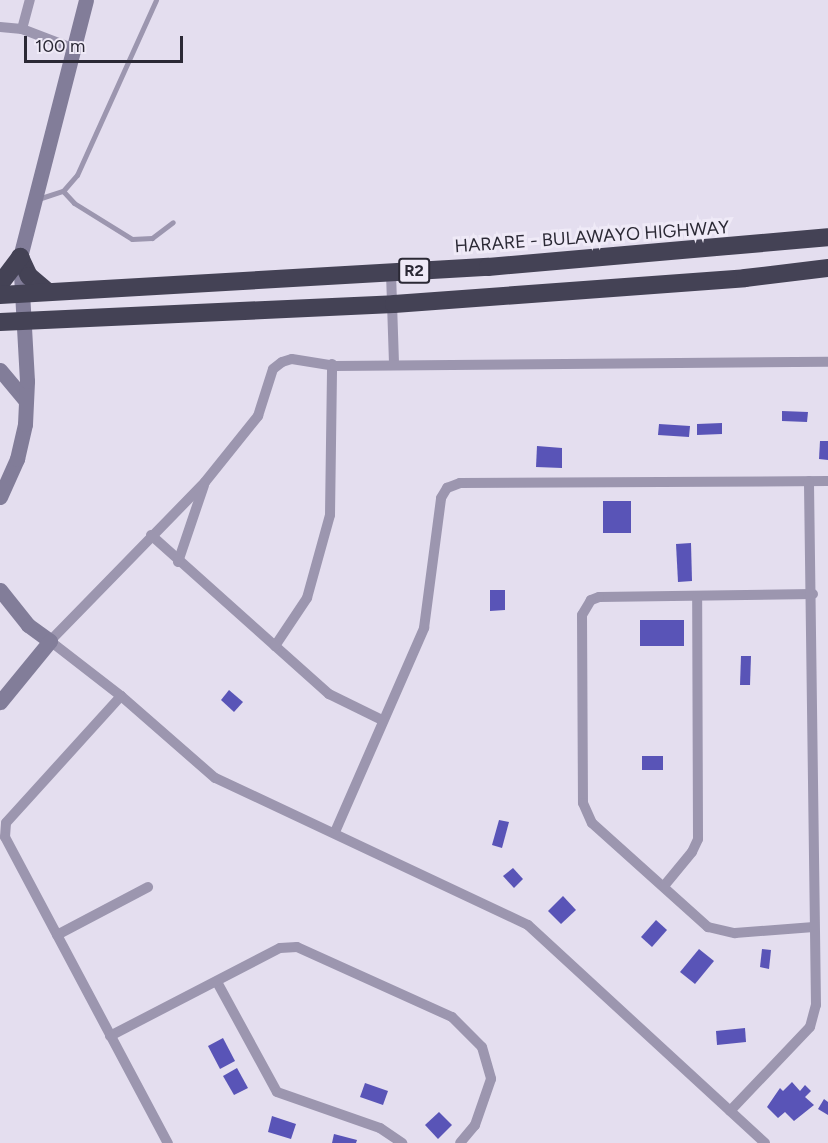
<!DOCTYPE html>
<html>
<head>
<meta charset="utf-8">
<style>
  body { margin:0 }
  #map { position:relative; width:828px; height:1143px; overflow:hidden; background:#e4deef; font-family:Figtree,sans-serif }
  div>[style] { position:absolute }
  .building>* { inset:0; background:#5954b7 }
  .lane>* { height:5px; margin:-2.5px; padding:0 2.5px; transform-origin:2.5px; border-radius:2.5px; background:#9c96af }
  .street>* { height:10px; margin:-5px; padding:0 5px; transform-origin:5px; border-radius:5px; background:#9c96af }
  .secondary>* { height:15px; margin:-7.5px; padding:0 7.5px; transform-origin:7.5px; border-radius:7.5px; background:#827d99 }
  .highway>* { height:18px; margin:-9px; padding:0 9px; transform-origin:9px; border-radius:9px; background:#444255 }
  span { translate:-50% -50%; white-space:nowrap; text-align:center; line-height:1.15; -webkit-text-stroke:6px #efeaf7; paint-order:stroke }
  .shield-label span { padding:2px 4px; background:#efeaf7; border:2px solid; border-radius:4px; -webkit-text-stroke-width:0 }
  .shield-label { font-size:16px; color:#2b2935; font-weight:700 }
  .street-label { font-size:18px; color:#2b2935 }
  .scale { position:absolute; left:24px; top:36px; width:159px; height:27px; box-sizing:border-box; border:3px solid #2b2935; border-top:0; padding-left:8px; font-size:18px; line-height:21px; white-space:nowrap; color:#2b2935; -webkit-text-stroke:4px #efeaf7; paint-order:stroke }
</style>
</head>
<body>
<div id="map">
  <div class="building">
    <i style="clip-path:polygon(782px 411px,808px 412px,807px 422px,782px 421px)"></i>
    <i style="clip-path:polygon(722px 423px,722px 434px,697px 435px,697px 424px)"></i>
    <i style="clip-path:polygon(659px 424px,690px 426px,689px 437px,658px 435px)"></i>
    <i style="clip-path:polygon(820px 441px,828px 441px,828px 460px,819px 459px)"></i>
    <i style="clip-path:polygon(537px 446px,562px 448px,562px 468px,536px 467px)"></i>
    <i style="clip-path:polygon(603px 501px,631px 501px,631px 533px,603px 533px)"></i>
    <i style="clip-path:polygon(691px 543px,692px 581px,678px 582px,676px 544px)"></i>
    <i style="clip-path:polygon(490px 590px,505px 590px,505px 610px,490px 611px)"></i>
    <i style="clip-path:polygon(640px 620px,684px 620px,684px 646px,640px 646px)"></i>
    <i style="clip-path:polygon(741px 656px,751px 656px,750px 685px,740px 685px)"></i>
    <i style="clip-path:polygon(229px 690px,243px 702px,234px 712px,221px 700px)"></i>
    <i style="clip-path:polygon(642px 756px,663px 756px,663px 770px,642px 770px)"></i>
    <i style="clip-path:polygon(499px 820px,509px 822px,502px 848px,492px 845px)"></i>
    <i style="clip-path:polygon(513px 868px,523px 879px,514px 888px,503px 876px)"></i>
    <i style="clip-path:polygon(563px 896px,576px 910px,561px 924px,548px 911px)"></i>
    <i style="clip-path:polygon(656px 920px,667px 930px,652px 947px,641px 937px)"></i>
    <i style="clip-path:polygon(699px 949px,714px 961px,695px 984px,680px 972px)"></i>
    <i style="clip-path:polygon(762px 949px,771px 950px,769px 969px,760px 967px)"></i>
    <i style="clip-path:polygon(745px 1028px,746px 1042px,717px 1045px,716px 1031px)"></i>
    <i style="clip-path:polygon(223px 1038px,235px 1061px,220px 1069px,208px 1046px)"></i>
    <i style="clip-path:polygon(237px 1068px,248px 1088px,234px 1095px,223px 1076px)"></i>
    <i style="clip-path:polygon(792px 1082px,800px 1091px,805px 1085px,811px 1091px,805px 1097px,814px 1105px,794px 1121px,785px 1112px,778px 1118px,767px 1107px,780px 1088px,783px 1091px)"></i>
    <i style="clip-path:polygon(365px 1083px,388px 1091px,383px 1105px,360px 1097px)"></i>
    <i style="clip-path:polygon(824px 1099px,828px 1102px,828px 1115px,818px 1109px)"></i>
    <i style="clip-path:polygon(439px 1112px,452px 1125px,438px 1139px,425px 1125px)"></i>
    <i style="clip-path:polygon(272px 1116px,296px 1124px,291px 1139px,268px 1132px)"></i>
    <i style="clip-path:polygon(334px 1134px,357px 1140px,356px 1143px,332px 1143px)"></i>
  </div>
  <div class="lane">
    <i style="left:63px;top:191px;width:16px;rotate:47deg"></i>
    <i style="left:74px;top:203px;width:68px;rotate:31.8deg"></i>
    <i style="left:132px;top:239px;width:20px;rotate:-3deg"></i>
    <i style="left:152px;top:238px;width:26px;rotate:-37deg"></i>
    <i style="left:38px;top:199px;width:26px;rotate:-18deg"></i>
    <i style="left:63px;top:191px;width:21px;rotate:-49deg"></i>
    <i style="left:77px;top:175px;width:192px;rotate:-65.7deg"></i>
  </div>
  <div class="street">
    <i style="left:0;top:27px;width:22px;rotate:5deg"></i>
    <i style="left:22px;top:29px;width:53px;rotate:20.8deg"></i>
    <i style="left:22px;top:29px;width:30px;rotate:-75deg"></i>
    <i style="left:391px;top:273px;width:90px;rotate:88.1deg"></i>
    <i style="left:151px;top:535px;width:239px;rotate:41.8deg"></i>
    <i style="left:329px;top:694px;width:59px;rotate:26.1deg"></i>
    <i style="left:178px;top:562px;width:81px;rotate:-71.3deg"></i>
    <i style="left:813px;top:594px;width:214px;rotate:179.2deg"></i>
    <i style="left:599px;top:597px;width:9px;rotate:159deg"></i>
    <i style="left:591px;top:600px;width:17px;rotate:121deg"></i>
    <i style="left:582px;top:615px;width:188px;rotate:89.7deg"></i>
    <i style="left:583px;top:803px;width:22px;rotate:66deg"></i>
    <i style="left:592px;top:823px;width:156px;rotate:41.9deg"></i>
    <i style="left:708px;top:927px;width:28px;rotate:13deg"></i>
    <i style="left:735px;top:933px;width:79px;rotate:-4.3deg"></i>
    <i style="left:275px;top:646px;width:58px;rotate:-56.3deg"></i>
    <i style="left:307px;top:598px;width:86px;rotate:-74.5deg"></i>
    <i style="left:330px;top:515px;width:151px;rotate:-89.2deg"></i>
    <i style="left:121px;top:696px;width:171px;rotate:132.2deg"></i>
    <i style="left:6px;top:823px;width:14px;rotate:94deg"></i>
    <i style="left:5px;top:837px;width:347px;rotate:62deg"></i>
    <i style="left:335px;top:832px;width:223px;rotate:-66.4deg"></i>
    <i style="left:424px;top:628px;width:131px;rotate:-82.5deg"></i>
    <i style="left:441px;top:498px;width:12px;rotate:-59deg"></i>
    <i style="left:447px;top:488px;width:14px;rotate:-21deg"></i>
    <i style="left:460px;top:483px;width:368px;rotate:-0.3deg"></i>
    <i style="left:664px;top:886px;width:44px;rotate:-50.5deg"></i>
    <i style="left:692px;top:852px;width:14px;rotate:-65deg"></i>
    <i style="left:698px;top:839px;width:242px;rotate:-90.2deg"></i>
    <i style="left:57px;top:935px;width:103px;rotate:-27.8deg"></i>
    <i style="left:217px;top:982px;width:125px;rotate:61.4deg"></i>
    <i style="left:277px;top:1092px;width:109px;rotate:19.3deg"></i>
    <i style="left:380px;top:1128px;width:27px;rotate:34deg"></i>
    <i style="left:110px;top:1036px;width:191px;rotate:-27.4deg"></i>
    <i style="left:280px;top:948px;width:17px;rotate:-3deg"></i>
    <i style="left:297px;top:947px;width:170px;rotate:24.3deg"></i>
    <i style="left:452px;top:1017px;width:42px;rotate:45deg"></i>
    <i style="left:482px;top:1047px;width:33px;rotate:74deg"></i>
    <i style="left:491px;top:1079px;width:49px;rotate:109.2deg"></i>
    <i style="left:475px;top:1125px;width:23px;rotate:130deg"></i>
    <i style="left:730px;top:1111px;width:116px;rotate:-46.4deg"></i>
    <i style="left:810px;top:1027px;width:23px;rotate:-75deg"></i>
    <i style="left:816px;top:1005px;width:524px;rotate:-90.77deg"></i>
    <i style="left:765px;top:1143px;width:322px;rotate:-137.4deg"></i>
    <i style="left:528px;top:925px;width:346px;rotate:-154.8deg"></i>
    <i style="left:215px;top:778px;width:125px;rotate:-138.9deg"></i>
    <i style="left:121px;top:696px;width:90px;rotate:-142.2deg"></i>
    <i style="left:50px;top:641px;width:222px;rotate:-45.7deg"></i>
    <i style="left:205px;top:482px;width:85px;rotate:-51.2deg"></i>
    <i style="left:258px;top:416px;width:49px;rotate:-72.3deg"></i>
    <i style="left:273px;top:369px;width:11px;rotate:-38deg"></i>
    <i style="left:282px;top:362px;width:10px;rotate:-17deg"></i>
    <i style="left:292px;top:359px;width:44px;rotate:9.2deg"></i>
    <i style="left:335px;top:366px;width:493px;rotate:-0.5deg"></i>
  </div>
  <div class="secondary">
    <i style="left:0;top:370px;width:39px;rotate:50deg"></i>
    <i style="left:0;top:497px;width:42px;rotate:-65.9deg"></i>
    <i style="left:17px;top:459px;width:36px;rotate:-77deg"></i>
    <i style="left:25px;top:424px;width:43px;rotate:-87.3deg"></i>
    <i style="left:27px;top:381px;width:124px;rotate:-93.2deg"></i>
    <i style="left:20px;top:257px;width:265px;rotate:-75.6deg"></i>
    <i style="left:0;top:590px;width:45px;rotate:51.3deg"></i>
    <i style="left:28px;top:625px;width:27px;rotate:36deg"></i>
    <i style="left:50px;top:641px;width:79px;rotate:129.3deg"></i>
  </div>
  <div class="highway">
    <i style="left:20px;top:257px;width:21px;rotate:65deg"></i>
    <i style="left:29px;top:276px;width:25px;rotate:40deg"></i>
    <i style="left:0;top:284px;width:34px;rotate:-53deg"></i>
    <i style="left:0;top:295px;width:489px;rotate:-3.3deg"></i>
    <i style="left:488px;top:267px;width:341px;rotate:-5deg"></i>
    <i style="left:0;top:322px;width:394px;rotate:-2.6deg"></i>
    <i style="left:394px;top:304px;width:352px;rotate:-4.2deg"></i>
    <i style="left:745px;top:278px;width:84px;rotate:-6.9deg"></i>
  </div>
  <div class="shield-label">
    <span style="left:414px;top:271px">R2</span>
  </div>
  <div class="street-label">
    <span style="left:592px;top:237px;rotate:-4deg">HARARE - BULAWAYO HIGHWAY</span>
  </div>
  <div class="scale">100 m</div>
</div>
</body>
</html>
